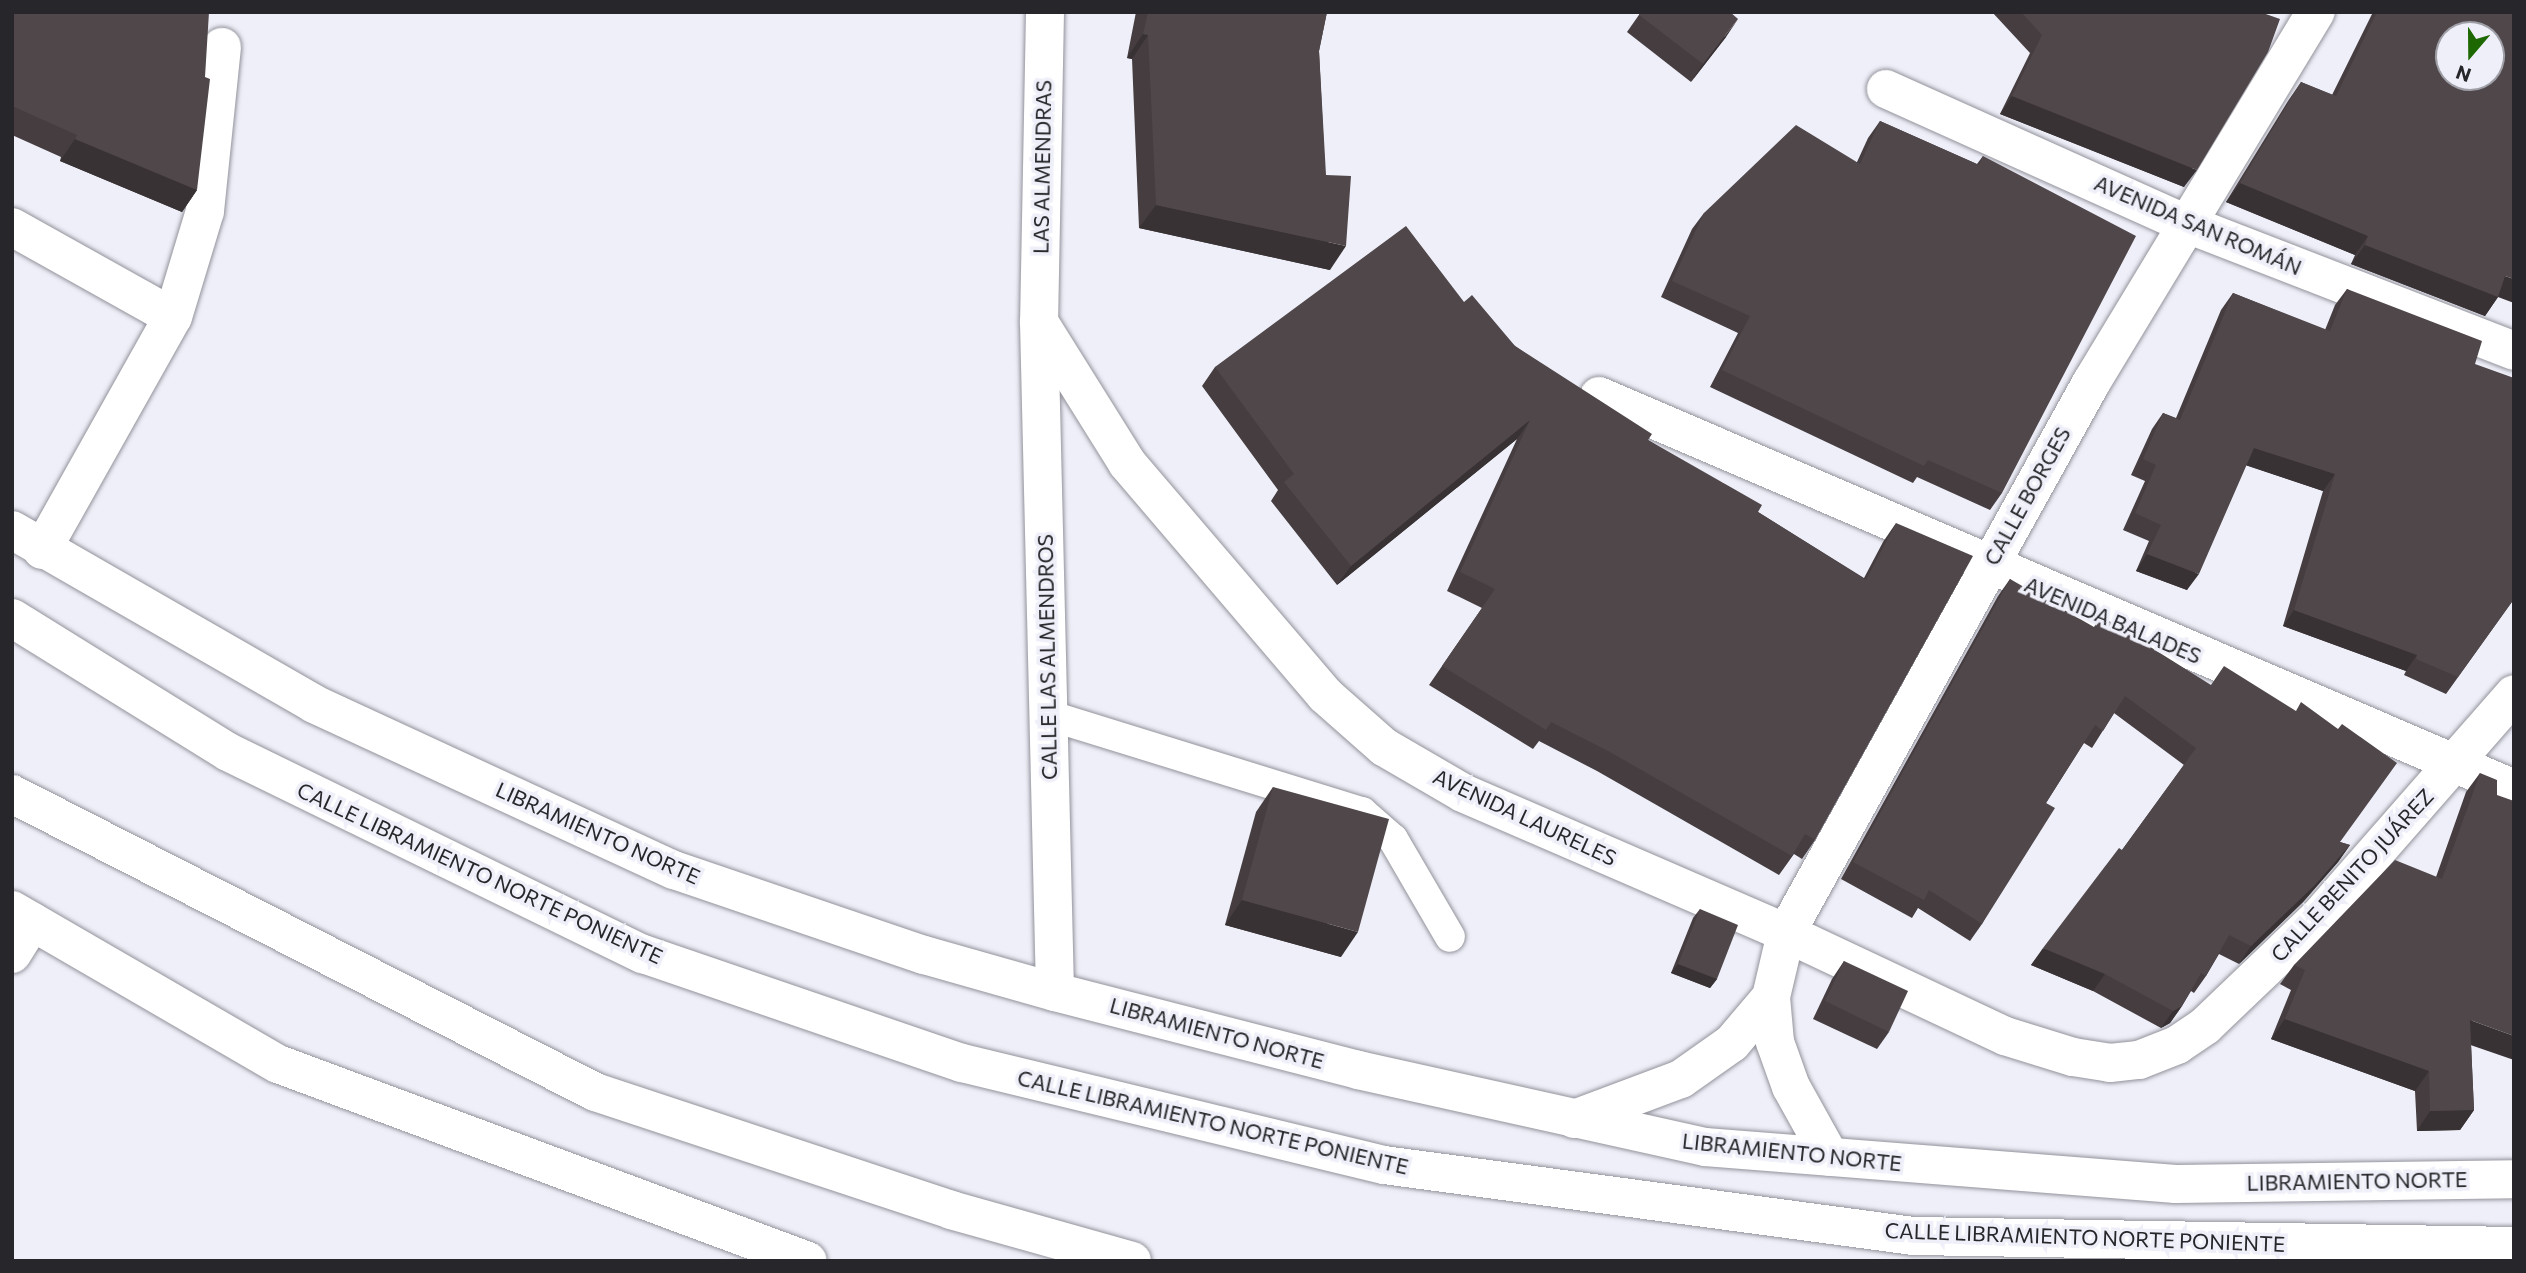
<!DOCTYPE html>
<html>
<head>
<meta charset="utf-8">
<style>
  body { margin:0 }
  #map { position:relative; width:2526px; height:1273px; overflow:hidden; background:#efeff9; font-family:Commissioner,sans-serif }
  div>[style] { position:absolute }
  .roads { filter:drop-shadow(0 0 2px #92929b) drop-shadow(0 0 2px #92929b) }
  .lane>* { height:30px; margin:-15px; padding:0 15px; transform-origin:15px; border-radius:15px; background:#fff }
  .street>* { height:38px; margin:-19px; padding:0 19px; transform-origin:19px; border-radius:19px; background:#fff }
  .secondary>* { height:38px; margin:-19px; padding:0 19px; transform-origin:19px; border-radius:19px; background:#fff }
  .highway>* { height:38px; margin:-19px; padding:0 19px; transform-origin:19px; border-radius:19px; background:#fff }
  .wall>* { inset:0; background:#453d40 }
  .shaded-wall>* { inset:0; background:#383234 }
  .building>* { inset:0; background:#50474a }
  span { translate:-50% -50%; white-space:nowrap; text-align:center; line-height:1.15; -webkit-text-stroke:7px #efeff9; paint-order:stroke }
  .street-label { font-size:21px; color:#27272b }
  .frame { position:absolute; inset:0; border:14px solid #27272b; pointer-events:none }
  .north { position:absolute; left:2435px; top:21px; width:70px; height:70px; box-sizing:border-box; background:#efeff9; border:2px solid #9f9fa7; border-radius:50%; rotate:200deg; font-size:19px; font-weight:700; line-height:28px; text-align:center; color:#27272b }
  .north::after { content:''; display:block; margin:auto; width:24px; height:32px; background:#1e6803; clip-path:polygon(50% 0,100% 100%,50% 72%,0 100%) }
</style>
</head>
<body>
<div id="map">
  <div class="roads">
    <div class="lane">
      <i style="left:1048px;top:715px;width:329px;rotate:17.2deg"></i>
      <i style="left:1362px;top:812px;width:41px;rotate:41.1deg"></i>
      <i style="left:1393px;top:839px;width:113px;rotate:59.8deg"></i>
    </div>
    <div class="street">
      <i style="left:1886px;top:89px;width:330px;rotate:24.2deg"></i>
      <i style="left:2187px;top:224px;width:351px;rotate:21.2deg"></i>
      <i style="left:12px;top:227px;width:184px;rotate:29.2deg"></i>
      <i style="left:1039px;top:322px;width:166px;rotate:58deg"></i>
      <i style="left:1127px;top:463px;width:305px;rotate:49.5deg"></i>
      <i style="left:1325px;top:695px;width:79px;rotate:41.4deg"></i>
      <i style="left:1384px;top:747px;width:91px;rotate:30.2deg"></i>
      <i style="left:1463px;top:793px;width:352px;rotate:23.4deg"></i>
      <i style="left:1786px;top:933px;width:242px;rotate:25.2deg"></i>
      <i style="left:2005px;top:1036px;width:71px;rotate:17.2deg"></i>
      <i style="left:2073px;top:1057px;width:37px;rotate:9deg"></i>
      <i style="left:2110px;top:1063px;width:29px;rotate:-6deg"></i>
      <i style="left:2139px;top:1060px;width:41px;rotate:-21.5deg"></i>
      <i style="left:2177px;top:1045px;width:34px;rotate:-34deg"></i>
      <i style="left:2205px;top:1026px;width:158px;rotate:-43.7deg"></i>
      <i style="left:2319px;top:917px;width:296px;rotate:-48.8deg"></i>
      <i style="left:1599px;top:396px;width:996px;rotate:23.24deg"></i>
      <i style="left:42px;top:550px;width:267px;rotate:-60.7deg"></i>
      <i style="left:173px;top:317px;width:111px;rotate:-73.2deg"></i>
      <i style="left:205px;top:211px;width:165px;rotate:-84.1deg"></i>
      <i style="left:12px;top:954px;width:38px;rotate:-58deg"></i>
    </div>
    <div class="secondary">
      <i style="left:1045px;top:12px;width:310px;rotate:91.1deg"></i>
      <i style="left:1039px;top:322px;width:670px;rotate:88.63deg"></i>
      <i style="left:12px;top:530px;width:349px;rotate:29.9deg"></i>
      <i style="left:314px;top:704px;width:396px;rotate:24.8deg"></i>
      <i style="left:674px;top:870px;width:264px;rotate:18.8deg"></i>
      <i style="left:924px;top:955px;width:136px;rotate:15.8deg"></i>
      <i style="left:1055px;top:992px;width:313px;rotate:14.4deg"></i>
      <i style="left:1358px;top:1070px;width:355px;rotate:12.5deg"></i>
      <i style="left:1705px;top:1147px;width:472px;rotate:4.5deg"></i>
      <i style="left:2176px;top:1184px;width:338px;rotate:-0.8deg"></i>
      <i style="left:12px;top:910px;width:307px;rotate:30.1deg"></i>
      <i style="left:278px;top:1064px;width:565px;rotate:20.39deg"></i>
      <i style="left:1574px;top:1119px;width:114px;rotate:-20.5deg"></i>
      <i style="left:1681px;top:1079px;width:62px;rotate:-35.2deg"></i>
      <i style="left:1732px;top:1043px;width:60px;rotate:-49.7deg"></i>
      <i style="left:1830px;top:1157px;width:80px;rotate:-119.1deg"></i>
      <i style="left:1791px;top:1087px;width:48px;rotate:-109.6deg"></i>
      <i style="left:1775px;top:1042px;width:45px;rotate:-95.1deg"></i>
      <i style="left:1771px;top:997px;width:66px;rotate:-76.8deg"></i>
      <i style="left:1786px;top:933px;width:629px;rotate:-60.99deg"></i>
      <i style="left:2091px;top:383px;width:434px;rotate:-58.8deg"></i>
    </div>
    <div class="highway">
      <i style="left:12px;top:618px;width:254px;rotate:31.8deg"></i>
      <i style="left:228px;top:752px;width:462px;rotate:26deg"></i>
      <i style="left:643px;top:954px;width:337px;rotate:18.9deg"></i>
      <i style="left:962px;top:1063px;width:434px;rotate:13.6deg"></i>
      <i style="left:1384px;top:1165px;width:534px;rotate:7.64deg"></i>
      <i style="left:1913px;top:1236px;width:601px;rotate:0.95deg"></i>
      <i style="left:12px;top:794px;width:655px;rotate:27.07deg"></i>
      <i style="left:595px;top:1092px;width:375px;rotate:18.3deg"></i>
      <i style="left:951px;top:1210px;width:188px;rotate:15.7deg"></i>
    </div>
  </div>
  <div class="wall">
    <i style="clip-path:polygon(12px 12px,197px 190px,182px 212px,60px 161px,61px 157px,12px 135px)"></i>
    <i style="clip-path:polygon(1136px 12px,1327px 12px,1319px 51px,1330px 270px,1139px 228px,1132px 59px,1127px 58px)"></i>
    <i style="clip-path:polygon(1641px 12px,1726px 37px,1691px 82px,1627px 32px)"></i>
    <i style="clip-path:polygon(1992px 12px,2260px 12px,2184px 187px,2000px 114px,2030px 53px)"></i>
    <i style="clip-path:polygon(2373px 12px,2514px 12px,2498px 297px,2485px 316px,2351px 264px,2355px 255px,2226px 202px,2288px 101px,2301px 82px,2332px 95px)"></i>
    <i style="clip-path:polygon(1880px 121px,1977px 164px,1983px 156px,2002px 493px,1990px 510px,1917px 477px,1913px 483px,1710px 387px,1738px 333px,1661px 297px,1692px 229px,1704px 213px,1857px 162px,1868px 138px)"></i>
    <i style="clip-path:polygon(2347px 289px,2475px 364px,2514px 599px,2446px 694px,2404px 675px,2406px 671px,2283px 626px,2323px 491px,2246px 465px,2187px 590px,2136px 571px,2149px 541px,2123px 530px,2145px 481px,2131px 475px,2152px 429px,2163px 413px,2176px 418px,2221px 310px,2233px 293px,2325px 330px,2335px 305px)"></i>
    <i style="clip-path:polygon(1464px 302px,1515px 346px,1648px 440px,1758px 512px,1864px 578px,1883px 542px,1896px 523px,1815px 840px,1802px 859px,1794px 854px,1779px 875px,1597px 771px,1539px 741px,1533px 749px,1429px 685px,1482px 608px,1447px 591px,1517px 439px,1337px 585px,1271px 501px,1278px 490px,1202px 386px,1215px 367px)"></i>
    <i style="clip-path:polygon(2010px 579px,2340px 842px,2350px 845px,2338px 862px,2303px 902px,2239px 964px,2219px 954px,2206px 976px,2194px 993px,2191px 991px,2182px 1006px,2170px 1023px,2161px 1028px,2093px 991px,2031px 965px,2122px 850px,2184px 765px,2114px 713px,2092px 748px,2084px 743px,2046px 803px,1982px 924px,1970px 941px,1918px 908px,1912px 918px,1841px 879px,1998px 596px)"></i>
    <i style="clip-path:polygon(2480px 773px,2471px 1045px,2474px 1110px,2460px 1130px,2417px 1131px,2415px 1091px,2271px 1039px,2291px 990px,2280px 984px,2294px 965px,2436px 877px,2466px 792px)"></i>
    <i style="clip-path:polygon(1273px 787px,1341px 957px,1225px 925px,1256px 812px)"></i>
    <i style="clip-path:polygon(1700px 909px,1717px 979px,1710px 988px,1671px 973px,1693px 918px)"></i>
    <i style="clip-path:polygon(1844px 961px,1889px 1032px,1877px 1049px,1813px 1019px,1832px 979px)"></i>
  </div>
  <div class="shaded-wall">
    <i style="clip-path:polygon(1738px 19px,1726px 37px,1691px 82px,1703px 64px)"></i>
    <i style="clip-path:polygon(1143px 34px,1148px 35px,1132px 59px,1127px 58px)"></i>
    <i style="clip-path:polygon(2012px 96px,2197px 170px,2184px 187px,2000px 114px)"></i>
    <i style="clip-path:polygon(75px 139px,197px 190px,182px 212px,60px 161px)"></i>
    <i style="clip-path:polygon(2240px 183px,2368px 236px,2355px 255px,2226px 202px)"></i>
    <i style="clip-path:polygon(1156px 205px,1346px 246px,1330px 270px,1139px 228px)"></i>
    <i style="clip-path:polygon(2365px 245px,2505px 276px,2514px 279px,2514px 303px,2498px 297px,2485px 316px,2351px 264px)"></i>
    <i style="clip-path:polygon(1530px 420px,1517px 439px,1337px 585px,1351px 566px)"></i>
    <i style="clip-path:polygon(2254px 448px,2335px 474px,2323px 491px,2242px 464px)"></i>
    <i style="clip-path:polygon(2147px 554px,2199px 574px,2187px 590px,2136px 571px)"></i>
    <i style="clip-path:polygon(2294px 610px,2417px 655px,2406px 671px,2283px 626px)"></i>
    <i style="clip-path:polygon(2350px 845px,2338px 862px,2303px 902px,2239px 964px,2251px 946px)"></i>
    <i style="clip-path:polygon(1242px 900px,1358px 932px,1341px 957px,1225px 925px)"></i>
    <i style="clip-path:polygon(2043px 948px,2105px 974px,2093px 991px,2031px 965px)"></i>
    <i style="clip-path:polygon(1678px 964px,1717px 979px,1710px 988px,1671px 973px)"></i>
    <i style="clip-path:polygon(2182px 1006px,2170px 1023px,2161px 1028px,2173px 1011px)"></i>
    <i style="clip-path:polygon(2285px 1019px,2429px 1071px,2415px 1091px,2271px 1039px)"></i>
    <i style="clip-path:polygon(2470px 1020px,2514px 1036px,2514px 1060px,2456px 1040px)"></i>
    <i style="clip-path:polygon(2474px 1110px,2460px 1130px,2417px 1131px,2430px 1111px)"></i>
  </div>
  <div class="building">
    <i style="clip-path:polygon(12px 12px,209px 12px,205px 77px,210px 79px,197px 190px,75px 139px,77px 135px,12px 106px)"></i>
    <i style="clip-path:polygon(1148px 12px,1327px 12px,1319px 51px,1326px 175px,1351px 176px,1346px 246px,1156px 205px,1148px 35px,1143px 34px)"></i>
    <i style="clip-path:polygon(1641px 12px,1730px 12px,1738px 19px,1703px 64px,1639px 15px)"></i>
    <i style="clip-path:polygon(2021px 12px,2260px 12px,2280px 19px,2268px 52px,2197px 170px,2012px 96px,2042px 35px)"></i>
    <i style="clip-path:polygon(evenodd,2377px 12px,2514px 12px,2514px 279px,2505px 276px,2498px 297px,2365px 245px,2368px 236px,2240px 183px,2301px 82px,2336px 96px,2377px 12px,2449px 35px,2491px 35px,2491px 77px,2449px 77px,2449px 35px)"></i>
    <i style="clip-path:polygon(1880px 121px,1979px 165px,1983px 156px,2136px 236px,2002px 493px,1928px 460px,1924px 466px,1722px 370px,1750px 316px,1672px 281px,1704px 213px,1796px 125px,1860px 164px)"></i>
    <i style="clip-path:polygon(1406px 226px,1464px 302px,1472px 295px,1515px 346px,1652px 434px,1648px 440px,1762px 505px,1758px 512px,1866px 580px,1896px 523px,1973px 556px,1815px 840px,1805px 834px,1792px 856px,1610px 752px,1551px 722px,1546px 730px,1442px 666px,1495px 589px,1460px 572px,1530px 420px,1351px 566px,1284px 482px,1294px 474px,1215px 367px)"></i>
    <i style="clip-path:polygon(2347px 289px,2482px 341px,2475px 364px,2514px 378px,2514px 599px,2458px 677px,2416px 659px,2417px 655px,2294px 610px,2335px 474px,2254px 448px,2199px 574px,2147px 554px,2161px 525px,2135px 513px,2156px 465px,2143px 459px,2163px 413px,2180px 420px,2233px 293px,2330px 331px)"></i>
    <i style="clip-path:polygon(2010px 579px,2094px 627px,2101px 616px,2211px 685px,2224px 666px,2296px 711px,2301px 702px,2338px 729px,2342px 724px,2397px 763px,2340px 842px,2350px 845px,2315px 885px,2251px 946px,2229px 935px,2206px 976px,2201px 973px,2182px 1006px,2173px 1011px,2105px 974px,2043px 948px,2119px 848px,2122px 850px,2196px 748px,2125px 696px,2103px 731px,2095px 725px,2046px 803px,2055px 808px,1982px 924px,1929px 890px,1924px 900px,1853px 862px)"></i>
    <i style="clip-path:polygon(2480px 773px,2497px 780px,2497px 795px,2514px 801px,2514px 1036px,2470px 1020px,2474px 1110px,2430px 1111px,2429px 1071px,2285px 1019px,2305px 970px,2294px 965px,2395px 860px,2442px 879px)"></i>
    <i style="clip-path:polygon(1273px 787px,1389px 819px,1358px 932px,1242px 900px)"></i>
    <i style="clip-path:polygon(1700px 909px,1738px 925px,1717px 979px,1678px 964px)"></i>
    <i style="clip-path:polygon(1844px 961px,1908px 991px,1889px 1032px,1825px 1001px)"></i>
  </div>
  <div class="street-label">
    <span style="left:1042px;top:167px;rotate:-89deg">LAS ALMENDRAS</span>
    <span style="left:2198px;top:225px;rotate:23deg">AVENIDA SAN ROMÁN</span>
    <span style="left:2027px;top:496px;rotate:-61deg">CALLE BORGES</span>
    <span style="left:2113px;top:620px;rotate:23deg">AVENIDA BALADES</span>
    <span style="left:1047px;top:657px;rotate:-91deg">CALLE LAS ALMENDROS</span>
    <span style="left:1525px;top:817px;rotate:25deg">AVENIDA LAURELES</span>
    <span style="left:598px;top:833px;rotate:24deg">LIBRAMIENTO NORTE</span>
    <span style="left:480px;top:873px;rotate:25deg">CALLE LIBRAMIENTO NORTE PONIENTE</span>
    <span style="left:2352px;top:875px;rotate:-47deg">CALLE BENITO JUÁREZ</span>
    <span style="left:1217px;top:1033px;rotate:15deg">LIBRAMIENTO NORTE</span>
    <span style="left:1213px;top:1122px;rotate:13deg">CALLE LIBRAMIENTO NORTE PONIENTE</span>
    <span style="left:1792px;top:1152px;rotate:6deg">LIBRAMIENTO NORTE</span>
    <span style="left:2357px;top:1181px;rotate:-1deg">LIBRAMIENTO NORTE</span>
    <span style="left:2085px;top:1237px;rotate:2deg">CALLE LIBRAMIENTO NORTE PONIENTE</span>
  </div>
  <div class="frame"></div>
  <div class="north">N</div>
</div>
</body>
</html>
